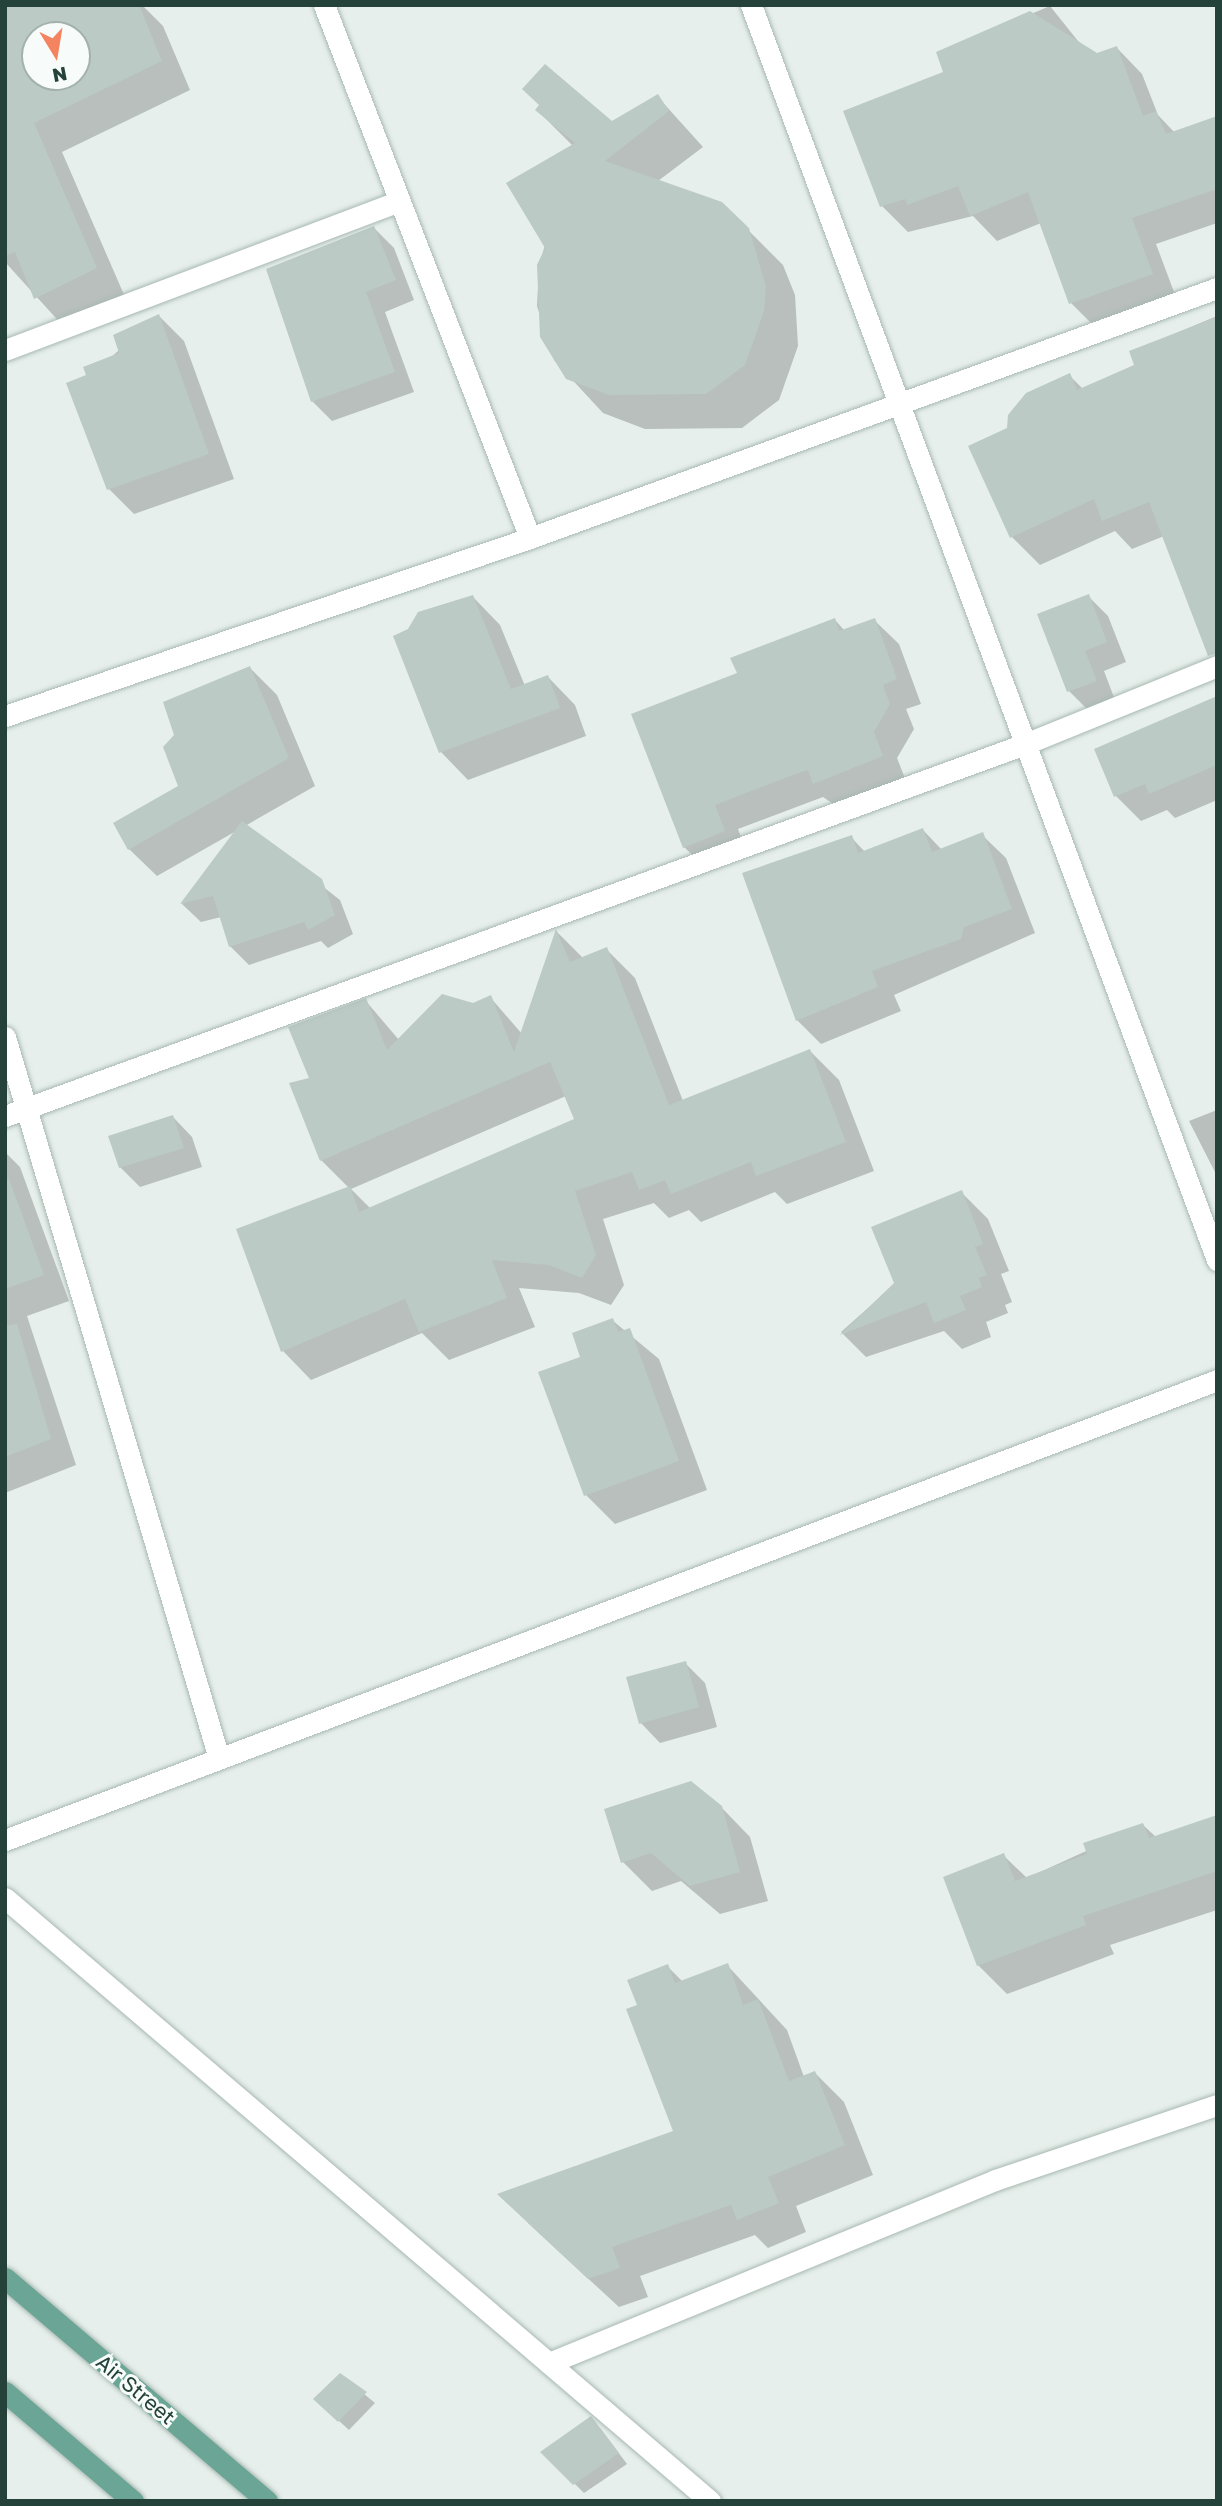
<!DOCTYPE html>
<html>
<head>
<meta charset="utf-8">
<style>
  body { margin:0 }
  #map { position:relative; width:1222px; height:2506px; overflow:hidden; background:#e6efeb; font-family:"Golos Text",sans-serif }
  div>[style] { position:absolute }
  .shadow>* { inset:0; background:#0003 }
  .building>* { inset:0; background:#bbcac4 }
  .roads { filter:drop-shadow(0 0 2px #a8b8b2) drop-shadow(0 0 2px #a8b8b2) }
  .street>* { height:21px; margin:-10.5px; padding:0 10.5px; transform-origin:10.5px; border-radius:10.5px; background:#fff }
  .secondary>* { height:21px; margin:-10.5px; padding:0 10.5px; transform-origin:10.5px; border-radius:10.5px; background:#fff }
  .primary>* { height:21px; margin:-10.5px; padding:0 10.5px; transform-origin:10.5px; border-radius:10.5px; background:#6aa596 }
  span { translate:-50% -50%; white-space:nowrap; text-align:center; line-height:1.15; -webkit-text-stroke:6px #f7fbf9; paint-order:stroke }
  .street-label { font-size:21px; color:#24423a }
  .frame { position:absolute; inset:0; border:7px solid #24423a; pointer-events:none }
  .north { position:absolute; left:21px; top:21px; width:70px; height:70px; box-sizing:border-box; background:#f7fbf9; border:2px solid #a3b1ad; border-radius:50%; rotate:169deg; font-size:19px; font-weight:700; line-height:28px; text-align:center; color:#24423a }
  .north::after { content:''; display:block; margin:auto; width:24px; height:32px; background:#f4845f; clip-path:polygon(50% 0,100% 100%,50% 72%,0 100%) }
</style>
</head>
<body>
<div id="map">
  <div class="shadow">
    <i style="clip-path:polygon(evenodd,5px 5px,142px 5px,163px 26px,190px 90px,62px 152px,125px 297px,64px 327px,5px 262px,5px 5px,35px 35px,77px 35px,77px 77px,35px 77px,35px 35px)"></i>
    <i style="clip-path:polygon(1050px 6px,1082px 46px,1097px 55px,1117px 48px,1142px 74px,1158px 115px,1175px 133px,1217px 117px,1217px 223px,1156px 244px,1177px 300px,1097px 329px,1071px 303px,1041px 223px,997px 241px,973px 216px,908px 232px,882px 206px,945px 73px,938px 53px)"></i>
    <i style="clip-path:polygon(657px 96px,703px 147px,658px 181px,721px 203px,783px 265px,795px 295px,798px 346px,779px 400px,742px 428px,645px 429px,603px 413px,554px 360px,537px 306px,539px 266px,573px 146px,537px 110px,611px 123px)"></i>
    <i style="clip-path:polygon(374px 228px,394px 248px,414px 300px,385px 312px,414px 392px,332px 421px,312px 401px)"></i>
    <i style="clip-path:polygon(159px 316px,184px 341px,234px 479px,134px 514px,109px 489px,89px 376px)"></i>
    <i style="clip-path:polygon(1217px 316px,1217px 641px,1164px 536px,1132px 549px,1115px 531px,1040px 565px,1012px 537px,1009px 429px,1069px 375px,1083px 389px,1136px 366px,1131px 352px)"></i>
    <i style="clip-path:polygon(1088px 596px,1108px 616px,1126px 662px,1104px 671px,1115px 700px,1089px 711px,1069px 691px)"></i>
    <i style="clip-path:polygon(473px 597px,500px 625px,525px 686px,548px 677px,575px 705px,586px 736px,468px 780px,441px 752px)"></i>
    <i style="clip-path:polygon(835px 620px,845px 631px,874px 620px,899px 644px,921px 704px,906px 709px,914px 729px,897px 758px,906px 781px,839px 808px,823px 797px,738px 829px,748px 856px,709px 871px,684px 847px,739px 674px)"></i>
    <i style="clip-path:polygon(250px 668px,277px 695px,315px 786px,245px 826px,340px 900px,353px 934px,328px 948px,321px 941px,249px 965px,230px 946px,221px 917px,201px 922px,182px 904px,238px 830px,157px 876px,129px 849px,180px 787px)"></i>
    <i style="clip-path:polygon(1217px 701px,1217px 800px,1175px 818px,1167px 810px,1141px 821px,1116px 796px,1096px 750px)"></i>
    <i style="clip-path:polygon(923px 830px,942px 850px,982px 835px,1006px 858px,1035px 933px,894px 995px,901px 1011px,821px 1044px,797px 1020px,851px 837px,865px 852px)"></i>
    <i style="clip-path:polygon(evenodd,557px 932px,583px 958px,606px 949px,635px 978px,683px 1101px,810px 1051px,839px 1080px,874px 1171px,787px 1204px,775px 1192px,701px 1222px,689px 1210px,669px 1218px,654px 1203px,603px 1219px,624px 1285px,611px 1305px,579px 1293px,519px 1288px,535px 1327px,449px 1360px,422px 1333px,311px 1380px,283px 1351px,349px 1188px,321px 1160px,311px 1080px,365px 1000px,399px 1040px,490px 997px,522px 1034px,557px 932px,566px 1096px,576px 1120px,371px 1209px,351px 1189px,566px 1096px)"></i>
    <i style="clip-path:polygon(1217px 1110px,1217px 1176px,1189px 1121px)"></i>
    <i style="clip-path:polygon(173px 1117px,192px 1137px,202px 1167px,140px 1187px,120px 1167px)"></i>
    <i style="clip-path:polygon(5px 1152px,20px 1167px,69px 1301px,27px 1316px,76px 1465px,5px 1493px)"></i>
    <i style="clip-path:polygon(961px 1192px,988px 1219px,1009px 1271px,1001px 1274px,1012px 1302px,1005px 1305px,1008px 1313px,986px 1322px,991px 1337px,962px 1349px,944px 1331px,866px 1357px,841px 1332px,896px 1283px)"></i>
    <i style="clip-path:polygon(612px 1320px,659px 1359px,707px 1490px,615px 1524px,586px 1495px,582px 1358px)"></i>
    <i style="clip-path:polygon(685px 1663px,705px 1683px,717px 1727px,660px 1743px,641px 1723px)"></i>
    <i style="clip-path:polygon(721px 1807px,750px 1837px,768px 1901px,720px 1914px,681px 1881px,652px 1891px,623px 1862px)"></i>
    <i style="clip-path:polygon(1217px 1817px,1217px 1910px,1110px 1945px,1114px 1954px,1007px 1994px,978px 1965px,1003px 1855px,1027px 1878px,1143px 1825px,1156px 1837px)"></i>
    <i style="clip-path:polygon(727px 1965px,787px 2030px,804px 2077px,815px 2073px,844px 2102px,873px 2175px,796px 2206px,806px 2232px,768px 2248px,755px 2235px,640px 2276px,648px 2297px,619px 2307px,528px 2223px,675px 2132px,640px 2006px,667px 1966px,683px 1982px)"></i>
    <i style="clip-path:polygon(341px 2375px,375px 2403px,349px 2430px,325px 2408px)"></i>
    <i style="clip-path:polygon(600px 2428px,627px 2464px,584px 2493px,543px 2452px)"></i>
  </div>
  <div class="building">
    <i style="clip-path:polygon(evenodd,5px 5px,139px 5px,162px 61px,34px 123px,97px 268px,34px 299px,15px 252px,5px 256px,5px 5px,35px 35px,77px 35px,77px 77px,35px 77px,35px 35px)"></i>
    <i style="clip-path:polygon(1030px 11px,1097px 53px,1117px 46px,1143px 116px,1156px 111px,1166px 134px,1217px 116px,1217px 189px,1132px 218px,1153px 274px,1069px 304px,1028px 192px,970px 216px,958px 186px,907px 205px,905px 199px,880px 207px,843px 111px,943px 72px,936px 52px)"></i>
    <i style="clip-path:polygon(545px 64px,612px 121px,658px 94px,669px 111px,605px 161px,722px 202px,749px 228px,766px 287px,764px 311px,745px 365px,706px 394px,609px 395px,566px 379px,540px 337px,537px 265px,545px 248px,506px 183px,575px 143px,535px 110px,539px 105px,522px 89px)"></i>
    <i style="clip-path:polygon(374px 226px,396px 280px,366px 292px,395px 372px,311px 402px,266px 269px)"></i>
    <i style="clip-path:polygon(159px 314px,209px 454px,107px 490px,66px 383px,86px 375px,83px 367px,119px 353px,113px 335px)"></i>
    <i style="clip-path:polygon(1217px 317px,1217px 653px,1208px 656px,1149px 502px,1102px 521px,1094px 499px,1010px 538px,968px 446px,1007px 428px,1008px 415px,1026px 393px,1070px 373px,1077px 390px,1134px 365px,1129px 351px)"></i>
    <i style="clip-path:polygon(1089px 594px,1107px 642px,1085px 651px,1097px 681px,1067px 692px,1037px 614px)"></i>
    <i style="clip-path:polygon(473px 595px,511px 689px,548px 675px,560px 708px,439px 753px,393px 636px,408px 629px,418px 612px)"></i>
    <i style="clip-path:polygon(835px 618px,839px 631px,875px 618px,897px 679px,883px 685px,890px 704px,874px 732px,883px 756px,813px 784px,808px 770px,798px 773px,715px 805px,725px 831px,683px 848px,631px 714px,737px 673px,730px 658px)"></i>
    <i style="clip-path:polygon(250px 666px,289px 758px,128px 850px,113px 823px,178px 786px,163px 747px,174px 735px,163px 702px)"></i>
    <i style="clip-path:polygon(1217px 696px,1217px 765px,1149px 794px,1145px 784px,1114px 797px,1094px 749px)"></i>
    <i style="clip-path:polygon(242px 821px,322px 879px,335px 915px,308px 930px,304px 922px,229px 947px,213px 896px,180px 904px)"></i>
    <i style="clip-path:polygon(923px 828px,932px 852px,983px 832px,1012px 909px,964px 927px,961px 939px,872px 971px,878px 987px,796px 1021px,742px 873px,852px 835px,858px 853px)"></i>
    <i style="clip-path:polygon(556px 929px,570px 962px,607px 947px,669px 1105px,810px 1049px,846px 1142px,756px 1176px,751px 1162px,671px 1194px,665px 1180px,639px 1190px,632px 1172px,575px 1191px,596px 1255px,582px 1278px,549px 1265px,492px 1260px,507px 1298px,419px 1332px,405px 1299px,281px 1352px,236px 1229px,350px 1186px,359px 1212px,574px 1119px,550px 1062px,320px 1161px,289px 1083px,309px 1078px,288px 1027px,366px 998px,387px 1050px,442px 994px,473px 1003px,491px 995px,514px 1052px)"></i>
    <i style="clip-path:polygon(173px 1115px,184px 1148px,119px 1168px,108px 1136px)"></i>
    <i style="clip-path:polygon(9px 1179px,44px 1275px,5px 1289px,5px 1180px)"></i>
    <i style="clip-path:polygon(962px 1190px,983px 1244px,975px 1247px,987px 1275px,979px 1278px,982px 1287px,960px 1296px,966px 1310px,934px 1323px,926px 1302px,840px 1335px,894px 1283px,871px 1227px)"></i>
    <i style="clip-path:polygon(613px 1318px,618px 1332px,630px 1328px,679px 1461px,584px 1496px,538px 1372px,580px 1357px,572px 1333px)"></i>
    <i style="clip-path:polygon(17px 1324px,51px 1439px,5px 1457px,5px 1326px)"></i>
    <i style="clip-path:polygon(686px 1661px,699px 1707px,639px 1724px,626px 1677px)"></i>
    <i style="clip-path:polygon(691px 1781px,722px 1806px,740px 1872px,690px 1886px,651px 1853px,621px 1863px,604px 1809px)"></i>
    <i style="clip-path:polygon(1217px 1815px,1217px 1871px,1083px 1916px,1086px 1925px,977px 1966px,943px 1877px,1004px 1853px,1015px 1881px,1087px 1854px,1083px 1843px,1143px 1823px,1149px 1838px)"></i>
    <i style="clip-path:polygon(728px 1963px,743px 2005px,758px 1999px,789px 2081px,815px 2071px,845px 2145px,768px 2177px,779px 2203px,737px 2220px,731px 2205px,612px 2247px,620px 2268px,588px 2279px,497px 2194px,673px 2131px,626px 2009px,637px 2005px,627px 1980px,668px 1964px,675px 1983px)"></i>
    <i style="clip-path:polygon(340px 2373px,367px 2392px,338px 2422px,313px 2399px)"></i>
    <i style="clip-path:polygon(591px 2416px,619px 2453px,573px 2485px,540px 2452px)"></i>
  </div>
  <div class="roads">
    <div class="street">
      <i style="left:324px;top:5px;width:571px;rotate:68.87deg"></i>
      <i style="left:751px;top:5px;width:1339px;rotate:69.63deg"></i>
      <i style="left:5px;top:350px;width:421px;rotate:-20.7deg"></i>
      <i style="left:5px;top:716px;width:554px;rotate:-18.73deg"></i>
      <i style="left:530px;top:538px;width:731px;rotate:-20deg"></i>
      <i style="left:5px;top:1037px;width:749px;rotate:73.48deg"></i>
      <i style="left:5px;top:1116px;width:1086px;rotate:-20.04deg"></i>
      <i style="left:1025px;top:744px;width:207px;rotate:-22.1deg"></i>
      <i style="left:5px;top:1898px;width:928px;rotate:40.54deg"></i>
      <i style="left:549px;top:2363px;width:482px;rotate:-22.3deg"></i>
      <i style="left:995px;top:2180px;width:234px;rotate:-18.7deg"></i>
    </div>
    <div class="secondary">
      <i style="left:5px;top:1840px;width:1296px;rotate:-20.78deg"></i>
    </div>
    <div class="primary">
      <i style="left:5px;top:2278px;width:344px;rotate:40.4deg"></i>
      <i style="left:5px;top:2392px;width:168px;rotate:40.4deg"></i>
    </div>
  </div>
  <div class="street-label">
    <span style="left:136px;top:2389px;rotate:40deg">Air Street</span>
  </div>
  <div class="frame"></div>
  <div class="north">N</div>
</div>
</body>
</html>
